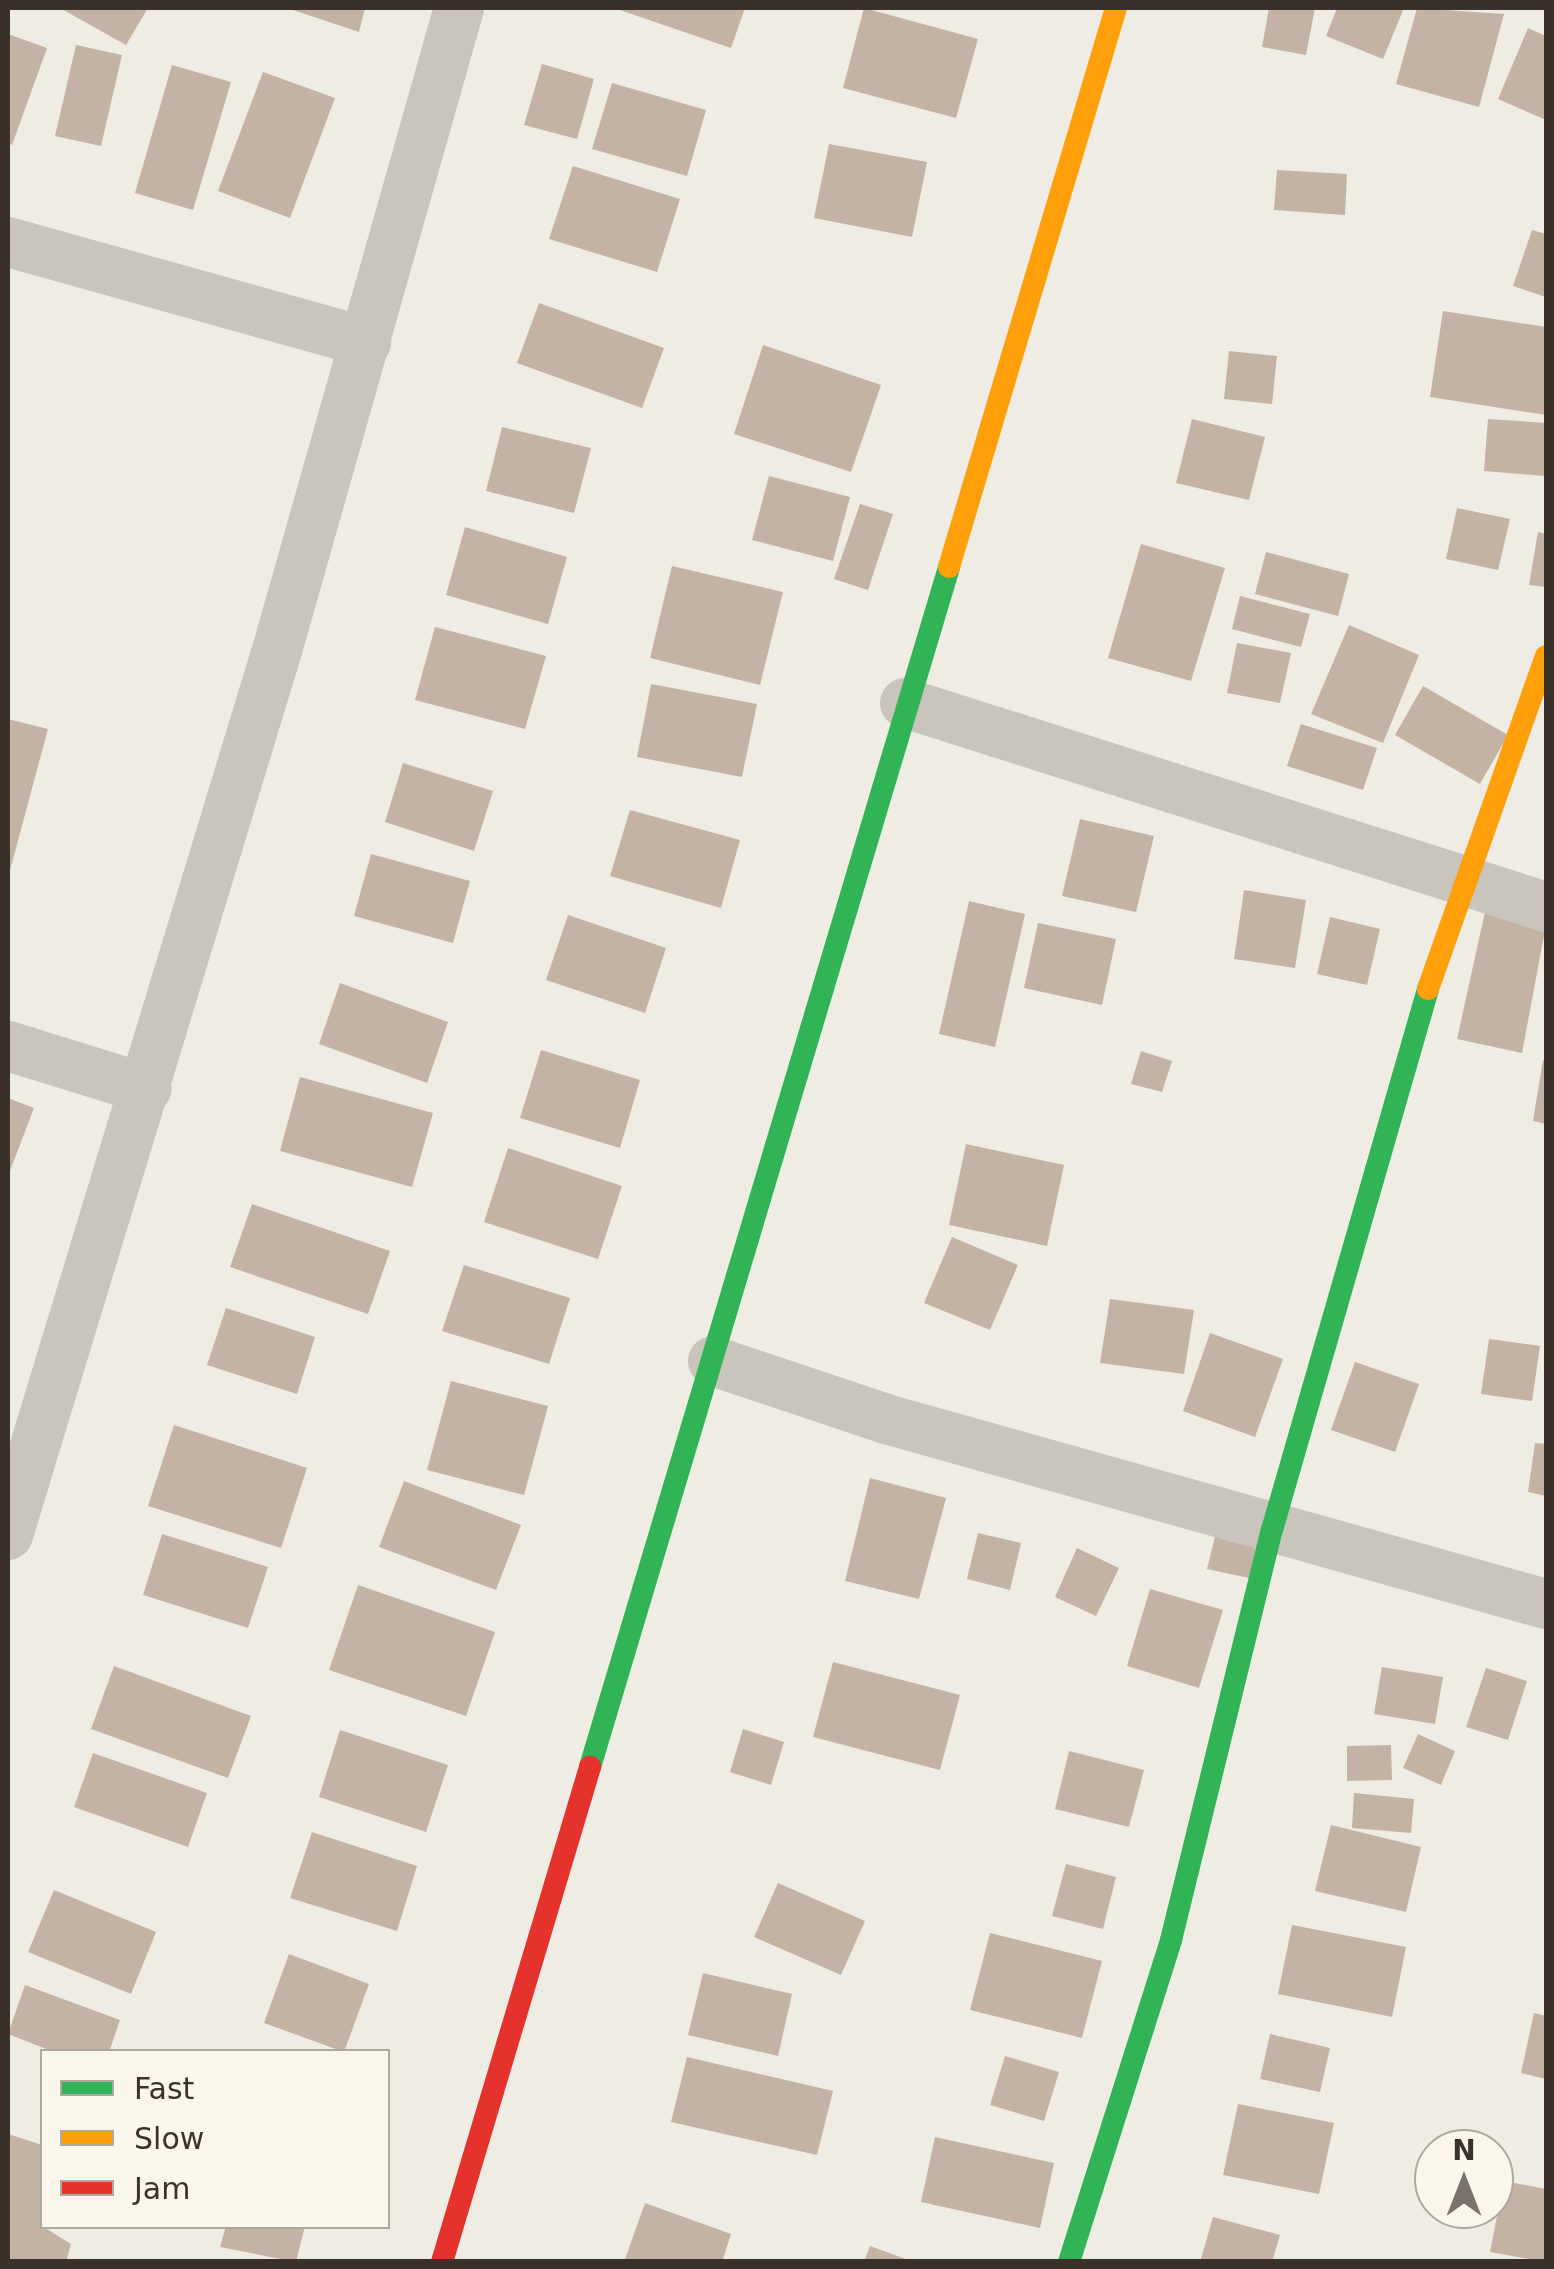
<!DOCTYPE html>
<html>
<head>
<meta charset="utf-8">
<style>
  body { margin:0 }
  #map { position:relative; width:1554px; height:2269px; overflow:hidden; background:#efece4; font-family:"DejaVu Sans",sans-serif }
  div>[style] { position:absolute }
  .building>* { inset:0; background:#c3b3a5 }
  .street>* { height:50px; margin:-25px; padding:0 25px; transform-origin:25px; border-radius:25px; background:#c9c4bc }
  .fast>* { height:22px; margin:-11px; padding:0 11px; transform-origin:11px; border-radius:11px; background:#30b455 }
  .slow>* { height:22px; margin:-11px; padding:0 11px; transform-origin:11px; border-radius:11px; background:#ff9f0a }
  .jam>* { height:22px; margin:-11px; padding:0 11px; transform-origin:11px; border-radius:11px; background:#e5322d }
  span { translate:-50% -50%; white-space:nowrap; text-align:center; line-height:1.15; -webkit-text-stroke:8px #fbf6ec; paint-order:stroke }
  .frame { position:absolute; inset:0; border:10px solid #3a322a; pointer-events:none }
  .legend { position:absolute; left:40px; top:2049px; width:350px; height:180px; box-sizing:border-box; background:#fbf6ec; border:2px solid #aea89e; margin:0; padding:12px 18px; list-style:none; font-size:30px; color:#3a322a }
  .legend li { display:flex; align-items:center; gap:20px; height:50px }
  .legend b { width:50px; border:2px solid #aea89e }
  .north { position:absolute; left:1414px; top:2129px; width:100px; height:100px; box-sizing:border-box; background:#fbf6ec; border:2px solid #aea89e; border-radius:50%; rotate:0deg; font-size:28px; font-weight:700; line-height:40px; text-align:center; color:#3a322a }
  .north::after { content:''; display:block; margin:auto; width:35px; height:45px; background:#79736b; clip-path:polygon(50% 0,100% 100%,50% 72%,0 100%) }
</style>
</head>
<body>
<div id="map">
  <div class="building">
    <i style="clip-path:polygon(60px 8px,148px 8px,126px 45px)"></i>
    <i style="clip-path:polygon(287px 8px,365px 8px,359px 32px)"></i>
    <i style="clip-path:polygon(614px 8px,745px 8px,731px 48px)"></i>
    <i style="clip-path:polygon(864px 8px,978px 39px,956px 118px,843px 88px)"></i>
    <i style="clip-path:polygon(1269px 8px,1315px 8px,1306px 55px,1262px 47px)"></i>
    <i style="clip-path:polygon(1337px 8px,1404px 8px,1383px 59px,1326px 36px)"></i>
    <i style="clip-path:polygon(1417px 8px,1504px 14px,1479px 107px,1396px 84px)"></i>
    <i style="clip-path:polygon(1528px 28px,1546px 36px,1546px 120px,1498px 99px)"></i>
    <i style="clip-path:polygon(8px 34px,47px 48px,12px 145px,8px 143px)"></i>
    <i style="clip-path:polygon(76px 45px,122px 55px,101px 146px,55px 136px)"></i>
    <i style="clip-path:polygon(542px 64px,594px 79px,577px 139px,524px 125px)"></i>
    <i style="clip-path:polygon(172px 65px,231px 82px,193px 210px,135px 193px)"></i>
    <i style="clip-path:polygon(263px 72px,335px 98px,290px 218px,218px 191px)"></i>
    <i style="clip-path:polygon(612px 83px,706px 110px,687px 176px,592px 149px)"></i>
    <i style="clip-path:polygon(829px 144px,927px 162px,912px 237px,814px 218px)"></i>
    <i style="clip-path:polygon(573px 166px,680px 199px,657px 272px,549px 239px)"></i>
    <i style="clip-path:polygon(1277px 170px,1347px 174px,1345px 215px,1274px 210px)"></i>
    <i style="clip-path:polygon(1532px 230px,1546px 234px,1546px 297px,1513px 286px)"></i>
    <i style="clip-path:polygon(539px 303px,664px 348px,642px 408px,517px 363px)"></i>
    <i style="clip-path:polygon(1443px 311px,1546px 327px,1546px 415px,1430px 397px)"></i>
    <i style="clip-path:polygon(763px 345px,881px 385px,851px 472px,734px 434px)"></i>
    <i style="clip-path:polygon(1229px 351px,1277px 356px,1272px 404px,1224px 399px)"></i>
    <i style="clip-path:polygon(1192px 419px,1265px 437px,1249px 500px,1176px 483px)"></i>
    <i style="clip-path:polygon(1488px 419px,1546px 423px,1546px 476px,1484px 471px)"></i>
    <i style="clip-path:polygon(502px 427px,591px 448px,574px 513px,486px 491px)"></i>
    <i style="clip-path:polygon(769px 476px,850px 497px,833px 561px,752px 540px)"></i>
    <i style="clip-path:polygon(860px 504px,893px 514px,868px 590px,834px 579px)"></i>
    <i style="clip-path:polygon(1457px 508px,1510px 519px,1498px 570px,1446px 559px)"></i>
    <i style="clip-path:polygon(465px 527px,567px 557px,548px 624px,446px 595px)"></i>
    <i style="clip-path:polygon(1538px 532px,1546px 534px,1546px 587px,1529px 585px)"></i>
    <i style="clip-path:polygon(1141px 544px,1225px 568px,1191px 681px,1108px 658px)"></i>
    <i style="clip-path:polygon(1266px 552px,1349px 574px,1338px 616px,1255px 594px)"></i>
    <i style="clip-path:polygon(672px 566px,783px 592px,760px 685px,650px 658px)"></i>
    <i style="clip-path:polygon(1240px 596px,1310px 614px,1301px 647px,1232px 629px)"></i>
    <i style="clip-path:polygon(1349px 625px,1419px 655px,1383px 743px,1311px 714px)"></i>
    <i style="clip-path:polygon(435px 627px,546px 656px,525px 729px,415px 700px)"></i>
    <i style="clip-path:polygon(1237px 643px,1291px 653px,1280px 703px,1227px 693px)"></i>
    <i style="clip-path:polygon(651px 684px,757px 704px,742px 777px,637px 757px)"></i>
    <i style="clip-path:polygon(1423px 686px,1508px 735px,1480px 784px,1395px 735px)"></i>
    <i style="clip-path:polygon(8px 719px,48px 729px,9px 874px,8px 874px)"></i>
    <i style="clip-path:polygon(1301px 724px,1377px 748px,1363px 790px,1287px 766px)"></i>
    <i style="clip-path:polygon(403px 763px,493px 791px,474px 851px,385px 822px)"></i>
    <i style="clip-path:polygon(630px 810px,740px 840px,721px 908px,610px 876px)"></i>
    <i style="clip-path:polygon(1080px 819px,1154px 836px,1136px 912px,1062px 896px)"></i>
    <i style="clip-path:polygon(371px 854px,470px 881px,453px 943px,354px 916px)"></i>
    <i style="clip-path:polygon(1244px 890px,1306px 900px,1295px 968px,1234px 959px)"></i>
    <i style="clip-path:polygon(969px 901px,1025px 914px,995px 1047px,939px 1034px)"></i>
    <i style="clip-path:polygon(1485px 912px,1546px 925px,1522px 1053px,1457px 1039px)"></i>
    <i style="clip-path:polygon(568px 915px,666px 948px,645px 1013px,546px 980px)"></i>
    <i style="clip-path:polygon(1330px 917px,1380px 929px,1367px 985px,1317px 974px)"></i>
    <i style="clip-path:polygon(1038px 923px,1116px 939px,1102px 1005px,1024px 988px)"></i>
    <i style="clip-path:polygon(340px 983px,448px 1022px,427px 1083px,319px 1044px)"></i>
    <i style="clip-path:polygon(541px 1050px,640px 1080px,620px 1148px,520px 1118px)"></i>
    <i style="clip-path:polygon(1141px 1051px,1172px 1061px,1162px 1092px,1131px 1084px)"></i>
    <i style="clip-path:polygon(1543px 1060px,1546px 1061px,1546px 1124px,1533px 1121px)"></i>
    <i style="clip-path:polygon(300px 1077px,433px 1113px,412px 1187px,280px 1151px)"></i>
    <i style="clip-path:polygon(8px 1098px,34px 1108px,8px 1176px)"></i>
    <i style="clip-path:polygon(966px 1144px,1064px 1165px,1047px 1246px,949px 1225px)"></i>
    <i style="clip-path:polygon(508px 1148px,622px 1186px,598px 1259px,484px 1222px)"></i>
    <i style="clip-path:polygon(252px 1204px,390px 1251px,368px 1314px,230px 1267px)"></i>
    <i style="clip-path:polygon(952px 1237px,1018px 1265px,990px 1330px,924px 1303px)"></i>
    <i style="clip-path:polygon(464px 1265px,570px 1298px,549px 1364px,442px 1331px)"></i>
    <i style="clip-path:polygon(1110px 1299px,1194px 1310px,1184px 1374px,1100px 1363px)"></i>
    <i style="clip-path:polygon(226px 1308px,315px 1337px,297px 1394px,207px 1365px)"></i>
    <i style="clip-path:polygon(1210px 1333px,1283px 1359px,1255px 1437px,1183px 1411px)"></i>
    <i style="clip-path:polygon(1489px 1339px,1540px 1346px,1532px 1401px,1481px 1394px)"></i>
    <i style="clip-path:polygon(1355px 1362px,1419px 1384px,1395px 1452px,1331px 1430px)"></i>
    <i style="clip-path:polygon(451px 1381px,548px 1406px,524px 1495px,427px 1470px)"></i>
    <i style="clip-path:polygon(174px 1425px,307px 1468px,281px 1548px,148px 1506px)"></i>
    <i style="clip-path:polygon(1535px 1443px,1546px 1444px,1546px 1496px,1528px 1492px)"></i>
    <i style="clip-path:polygon(870px 1478px,946px 1498px,919px 1599px,845px 1581px)"></i>
    <i style="clip-path:polygon(404px 1481px,521px 1525px,496px 1590px,379px 1547px)"></i>
    <i style="clip-path:polygon(1218px 1525px,1259px 1534px,1249px 1578px,1207px 1569px)"></i>
    <i style="clip-path:polygon(978px 1533px,1021px 1543px,1010px 1590px,967px 1579px)"></i>
    <i style="clip-path:polygon(162px 1534px,268px 1567px,248px 1628px,143px 1595px)"></i>
    <i style="clip-path:polygon(1077px 1548px,1119px 1568px,1096px 1616px,1055px 1597px)"></i>
    <i style="clip-path:polygon(358px 1585px,495px 1632px,466px 1716px,329px 1670px)"></i>
    <i style="clip-path:polygon(1150px 1589px,1223px 1610px,1199px 1688px,1127px 1666px)"></i>
    <i style="clip-path:polygon(833px 1662px,960px 1695px,940px 1770px,813px 1737px)"></i>
    <i style="clip-path:polygon(114px 1666px,251px 1716px,228px 1778px,91px 1729px)"></i>
    <i style="clip-path:polygon(1382px 1667px,1443px 1677px,1435px 1724px,1374px 1714px)"></i>
    <i style="clip-path:polygon(1486px 1668px,1527px 1681px,1508px 1740px,1466px 1727px)"></i>
    <i style="clip-path:polygon(743px 1729px,784px 1742px,771px 1785px,730px 1772px)"></i>
    <i style="clip-path:polygon(340px 1730px,448px 1765px,426px 1832px,319px 1797px)"></i>
    <i style="clip-path:polygon(1418px 1734px,1455px 1751px,1441px 1785px,1403px 1768px)"></i>
    <i style="clip-path:polygon(1391px 1745px,1392px 1780px,1347px 1781px,1347px 1746px)"></i>
    <i style="clip-path:polygon(1069px 1751px,1144px 1770px,1129px 1827px,1055px 1809px)"></i>
    <i style="clip-path:polygon(93px 1753px,207px 1793px,188px 1847px,74px 1807px)"></i>
    <i style="clip-path:polygon(1354px 1793px,1414px 1799px,1411px 1833px,1352px 1828px)"></i>
    <i style="clip-path:polygon(1331px 1825px,1421px 1847px,1406px 1912px,1315px 1891px)"></i>
    <i style="clip-path:polygon(312px 1832px,417px 1866px,397px 1931px,290px 1898px)"></i>
    <i style="clip-path:polygon(1066px 1864px,1116px 1877px,1103px 1929px,1052px 1916px)"></i>
    <i style="clip-path:polygon(778px 1883px,865px 1921px,841px 1975px,754px 1937px)"></i>
    <i style="clip-path:polygon(54px 1890px,156px 1932px,131px 1994px,28px 1952px)"></i>
    <i style="clip-path:polygon(1292px 1925px,1406px 1947px,1392px 2017px,1278px 1994px)"></i>
    <i style="clip-path:polygon(990px 1933px,1102px 1961px,1082px 2038px,970px 2010px)"></i>
    <i style="clip-path:polygon(289px 1954px,369px 1984px,344px 2052px,264px 2023px)"></i>
    <i style="clip-path:polygon(703px 1973px,792px 1994px,778px 2056px,688px 2035px)"></i>
    <i style="clip-path:polygon(25px 1985px,120px 2020px,109px 2052px,54px 2052px,8px 2034px)"></i>
    <i style="clip-path:polygon(1534px 2013px,1546px 2016px,1546px 2079px,1521px 2073px)"></i>
    <i style="clip-path:polygon(1270px 2034px,1330px 2048px,1320px 2092px,1260px 2079px)"></i>
    <i style="clip-path:polygon(1005px 2056px,1059px 2072px,1044px 2121px,990px 2105px)"></i>
    <i style="clip-path:polygon(687px 2057px,833px 2091px,817px 2155px,671px 2122px)"></i>
    <i style="clip-path:polygon(1238px 2104px,1334px 2123px,1319px 2194px,1223px 2175px)"></i>
    <i style="clip-path:polygon(8px 2134px,42px 2145px,42px 2226px,71px 2244px,66px 2262px,8px 2262px)"></i>
    <i style="clip-path:polygon(935px 2137px,1054px 2163px,1040px 2228px,921px 2202px)"></i>
    <i style="clip-path:polygon(1504px 2181px,1546px 2189px,1546px 2262px,1490px 2252px)"></i>
    <i style="clip-path:polygon(645px 2203px,731px 2234px,722px 2262px,624px 2262px)"></i>
    <i style="clip-path:polygon(1213px 2217px,1280px 2235px,1272px 2262px,1200px 2262px)"></i>
    <i style="clip-path:polygon(226px 2226px,305px 2226px,296px 2262px,220px 2247px)"></i>
    <i style="clip-path:polygon(870px 2246px,911px 2261px,910px 2262px,864px 2262px)"></i>
  </div>
  <div class="street">
    <i style="left:8px;top:242px;width:372px;rotate:15.6deg"></i>
    <i style="left:905px;top:703px;width:673px;rotate:17.65deg"></i>
    <i style="left:8px;top:1046px;width:145px;rotate:17.2deg"></i>
    <i style="left:713px;top:1361px;width:182px;rotate:18.5deg"></i>
    <i style="left:886px;top:1419px;width:685px;rotate:15.66deg"></i>
    <i style="left:8px;top:1535px;width:928px;rotate:-73.09deg"></i>
    <i style="left:278px;top:647px;width:664px;rotate:-74.18deg"></i>
  </div>
  <div class="fast">
    <i style="left:590px;top:1767px;width:1253px;rotate:-73.34deg"></i>
    <i style="left:1069px;top:2262px;width:338px;rotate:-72.4deg"></i>
    <i style="left:1171px;top:1940px;width:422px;rotate:-76.2deg"></i>
    <i style="left:1272px;top:1530px;width:563px;rotate:-73.91deg"></i>
  </div>
  <div class="slow">
    <i style="left:949px;top:567px;width:583px;rotate:-73.37deg"></i>
    <i style="left:1428px;top:989px;width:353px;rotate:-70.5deg"></i>
  </div>
  <div class="jam">
    <i style="left:442px;top:2262px;width:517px;rotate:-73.35deg"></i>
  </div>
  <div class="frame"></div>
  <ul class="legend">
  <li><b style="height:12px;background:#30b455"></b>Fast</li>
  <li><b style="height:12px;background:#ff9f0a"></b>Slow</li>
  <li><b style="height:12px;background:#e5322d"></b>Jam</li>
  </ul>
  <div class="north">N</div>
</div>
</body>
</html>
